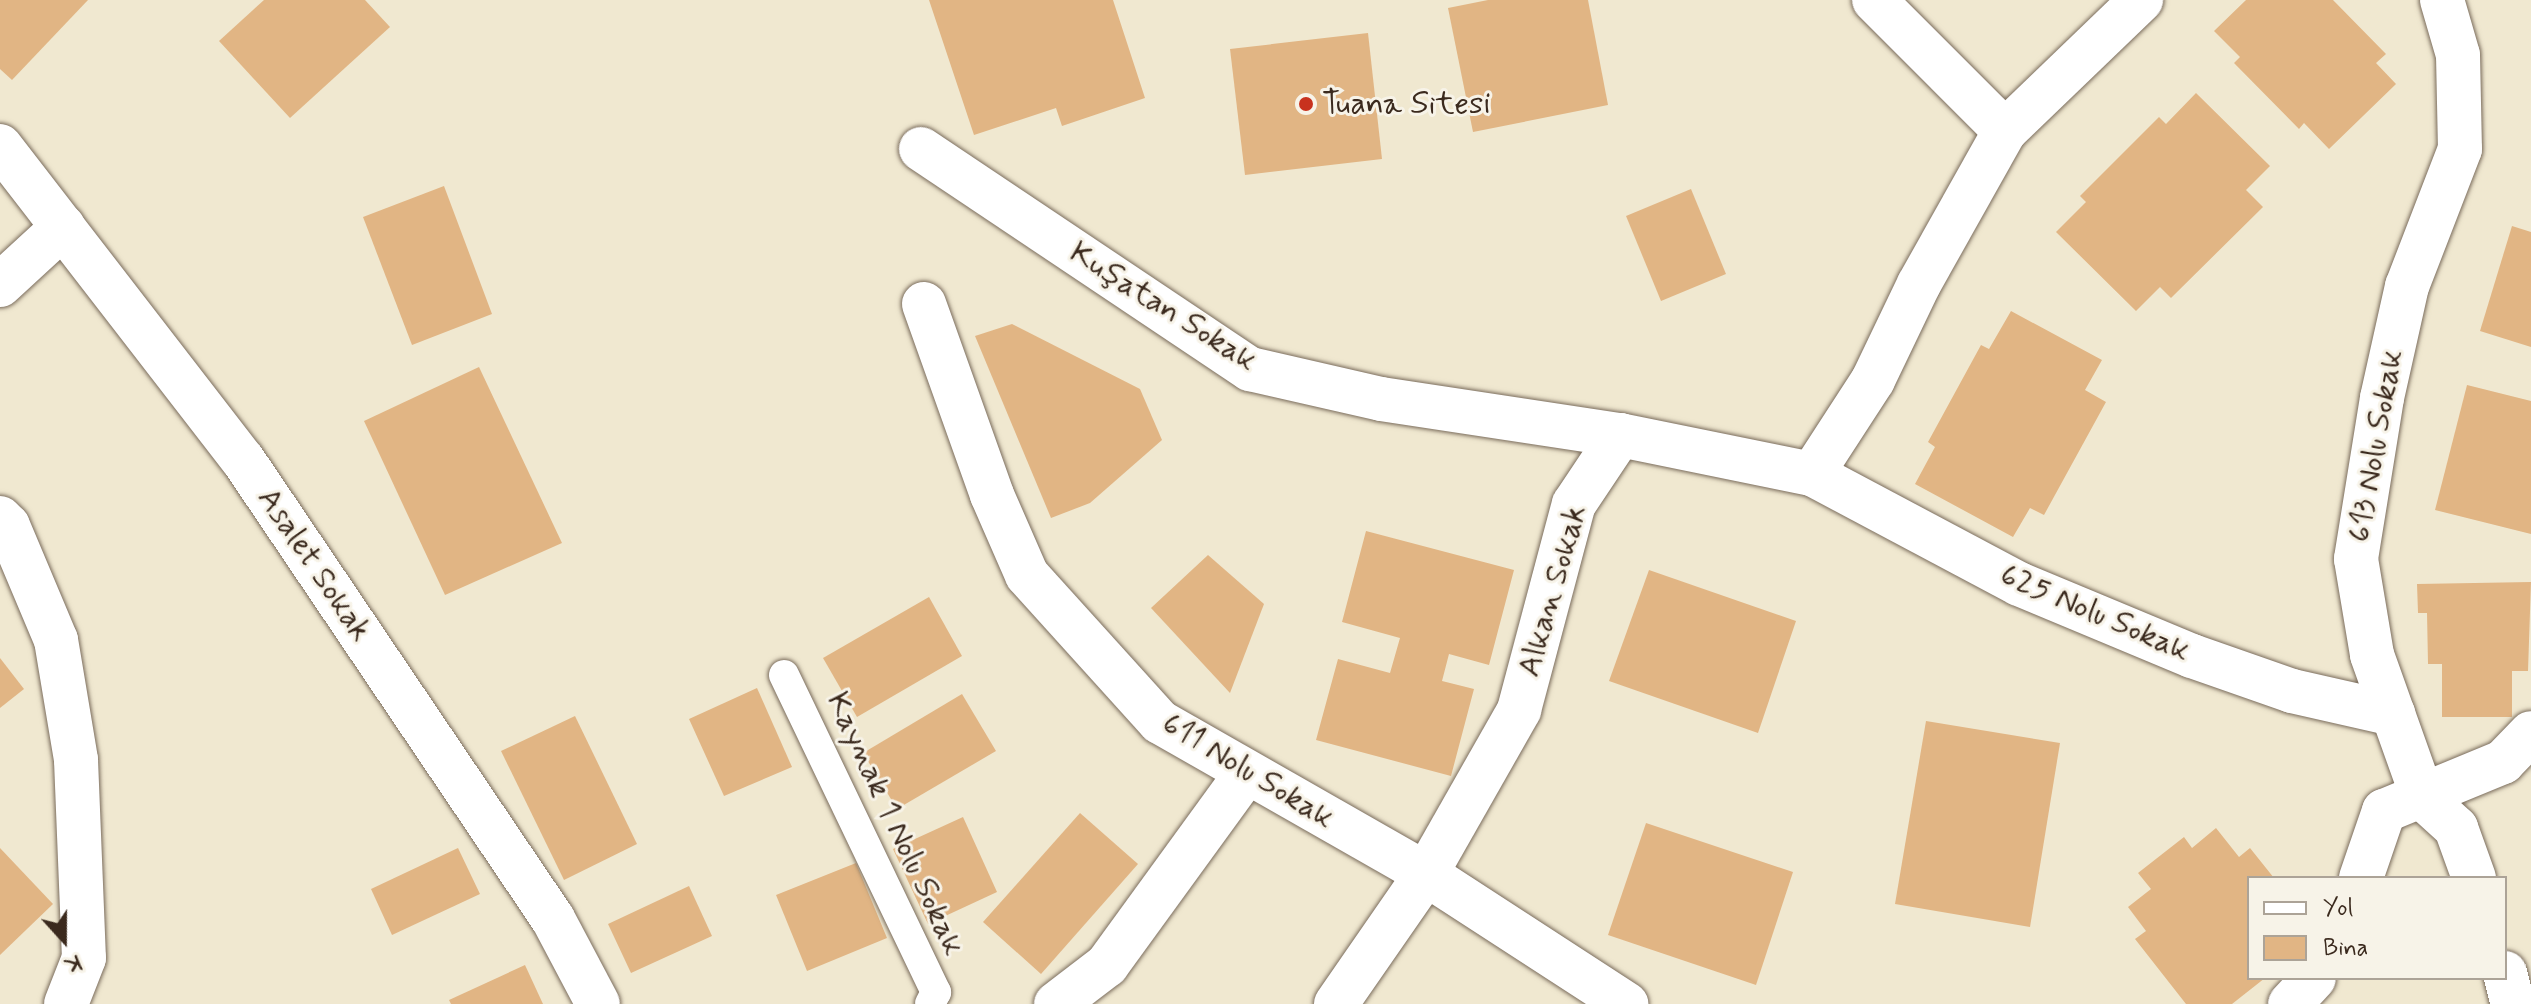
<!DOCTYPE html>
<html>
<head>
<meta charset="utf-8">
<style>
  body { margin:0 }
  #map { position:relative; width:2531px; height:1004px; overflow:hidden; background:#f0e8d0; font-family:Mynerve,sans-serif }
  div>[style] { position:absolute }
  .building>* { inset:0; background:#e1b584 }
  .roads { filter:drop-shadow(0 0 2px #7a6c5c) drop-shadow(0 0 2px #7a6c5c) }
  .service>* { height:30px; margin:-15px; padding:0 15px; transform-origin:15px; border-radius:15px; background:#fff }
  .minor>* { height:44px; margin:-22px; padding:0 22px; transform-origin:22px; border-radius:22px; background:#fff }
  .dots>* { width:22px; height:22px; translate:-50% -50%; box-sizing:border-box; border:4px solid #f7f3e8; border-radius:50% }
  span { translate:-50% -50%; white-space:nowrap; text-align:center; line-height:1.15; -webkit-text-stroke:6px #f7f3e8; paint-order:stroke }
  .poi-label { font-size:32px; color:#3b2a1e }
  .left { translate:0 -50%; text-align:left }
  .street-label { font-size:32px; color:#3b2a1e }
  .legend { position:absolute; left:2247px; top:876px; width:260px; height:104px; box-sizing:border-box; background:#f7f3e8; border:2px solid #aca397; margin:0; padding:10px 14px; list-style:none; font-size:24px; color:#3b2a1e }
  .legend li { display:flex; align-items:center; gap:16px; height:40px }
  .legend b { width:40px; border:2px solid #aca397 }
  .north { position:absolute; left:24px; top:900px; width:80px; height:80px; -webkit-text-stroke:6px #f7f3e8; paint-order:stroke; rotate:159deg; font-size:22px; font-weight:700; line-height:32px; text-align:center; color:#3b2a1e }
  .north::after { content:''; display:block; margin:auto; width:28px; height:36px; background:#3b2a1e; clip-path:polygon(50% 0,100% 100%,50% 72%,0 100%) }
</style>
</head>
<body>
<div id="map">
  <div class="building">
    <i style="clip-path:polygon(0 0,88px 0,12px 80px,0 69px)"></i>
    <i style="clip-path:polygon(264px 0,365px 0,390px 27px,290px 118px,219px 41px)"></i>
    <i style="clip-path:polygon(929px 0,1113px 0,1145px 98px,1062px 126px,1056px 108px,974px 135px)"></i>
    <i style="clip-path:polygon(1488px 0,1588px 0,1608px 105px,1473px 132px,1448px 8px)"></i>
    <i style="clip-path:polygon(2246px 0,2333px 0,2386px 54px,2376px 63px,2396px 84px,2329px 149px,2304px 123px,2299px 129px,2234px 63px,2240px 57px,2214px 31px)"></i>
    <i style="clip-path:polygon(1368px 33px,1382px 159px,1245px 175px,1230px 49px)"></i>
    <i style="clip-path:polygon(2196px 93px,2270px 166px,2246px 190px,2263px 207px,2171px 298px,2160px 287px,2136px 311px,2056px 232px,2086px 202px,2080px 196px,2159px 117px,2166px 124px)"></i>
    <i style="clip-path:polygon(444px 186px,492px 314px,412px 345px,363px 217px)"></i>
    <i style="clip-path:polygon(1691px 189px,1726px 274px,1661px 301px,1626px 216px)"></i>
    <i style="clip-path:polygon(2512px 226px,2531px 232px,2531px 347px,2480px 331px)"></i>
    <i style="clip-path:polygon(2011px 311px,2102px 360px,2085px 390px,2106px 402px,2044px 515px,2030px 508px,2013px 537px,1915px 484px,1935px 447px,1928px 442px,1981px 345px,1989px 349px)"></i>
    <i style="clip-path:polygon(1012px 324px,1140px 389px,1162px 440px,1090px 503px,1051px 518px,975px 336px)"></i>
    <i style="clip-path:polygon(479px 367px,562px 543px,445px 595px,364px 421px)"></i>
    <i style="clip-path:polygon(2467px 385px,2531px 401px,2531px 534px,2435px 510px)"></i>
    <i style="clip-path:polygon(1366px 531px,1514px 570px,1489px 665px,1449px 654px,1442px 681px,1474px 689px,1451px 776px,1316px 740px,1338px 659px,1390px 673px,1400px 638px,1342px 622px)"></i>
    <i style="clip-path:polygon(1208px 555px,1264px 604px,1230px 693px,1151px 608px)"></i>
    <i style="clip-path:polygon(1649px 570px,1796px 621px,1758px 733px,1609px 681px)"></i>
    <i style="clip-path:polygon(2531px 582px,2528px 671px,2512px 671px,2512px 717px,2442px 717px,2442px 664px,2428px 664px,2427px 613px,2418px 613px,2417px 584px)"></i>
    <i style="clip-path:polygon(929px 597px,962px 656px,857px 717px,823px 658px)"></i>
    <i style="clip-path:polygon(0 658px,24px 689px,0 708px)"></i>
    <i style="clip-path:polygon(757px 688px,792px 767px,724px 796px,689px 719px)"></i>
    <i style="clip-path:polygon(962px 694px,996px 751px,897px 809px,863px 753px)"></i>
    <i style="clip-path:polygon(575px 716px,637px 844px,564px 880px,501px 751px)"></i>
    <i style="clip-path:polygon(1926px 721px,2060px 743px,2030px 927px,1895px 904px)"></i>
    <i style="clip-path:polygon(1080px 813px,1138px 864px,1041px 974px,983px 922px)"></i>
    <i style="clip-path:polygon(963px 817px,997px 892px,928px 924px,893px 849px)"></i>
    <i style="clip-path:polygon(1646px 823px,1793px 872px,1756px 985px,1608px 935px)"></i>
    <i style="clip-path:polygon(2216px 828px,2239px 857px,2250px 848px,2274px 878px,2249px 878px,2249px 978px,2265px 978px,2232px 1004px,2186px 1004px,2135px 939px,2146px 931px,2128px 907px,2151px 889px,2138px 873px,2184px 837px,2192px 848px)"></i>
    <i style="clip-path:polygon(0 848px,53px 904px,0 955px)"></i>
    <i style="clip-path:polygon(458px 848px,480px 894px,392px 935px,371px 889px)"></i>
    <i style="clip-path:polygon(856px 863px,887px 938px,807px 971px,776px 895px)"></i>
    <i style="clip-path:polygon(689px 886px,712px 936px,631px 973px,608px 924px)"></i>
    <i style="clip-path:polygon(525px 965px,543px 1004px,451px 1004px,449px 1000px)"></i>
  </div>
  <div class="roads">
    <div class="service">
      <i style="left:784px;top:675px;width:352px;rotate:64.4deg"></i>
      <i style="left:936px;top:992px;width:13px;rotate:117deg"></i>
    </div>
    <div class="minor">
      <i style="left:1874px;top:0;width:185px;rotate:45deg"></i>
      <i style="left:2442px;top:0;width:57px;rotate:73.8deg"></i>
      <i style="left:2458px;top:55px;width:94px;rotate:88.8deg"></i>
      <i style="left:2460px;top:149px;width:147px;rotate:111.1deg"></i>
      <i style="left:2407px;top:286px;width:115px;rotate:102.6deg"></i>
      <i style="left:2382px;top:398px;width:163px;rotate:99.2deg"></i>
      <i style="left:2356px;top:559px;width:97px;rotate:80.5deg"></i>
      <i style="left:2372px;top:655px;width:152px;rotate:70.4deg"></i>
      <i style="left:2423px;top:798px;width:45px;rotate:42.3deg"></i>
      <i style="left:2456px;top:828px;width:53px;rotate:70.2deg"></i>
      <i style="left:0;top:146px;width:397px;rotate:52.3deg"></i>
      <i style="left:243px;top:460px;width:554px;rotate:55.97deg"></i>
      <i style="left:553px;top:919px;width:96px;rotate:62.1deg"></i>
      <i style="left:921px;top:149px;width:396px;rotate:33.8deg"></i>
      <i style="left:1250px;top:369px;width:134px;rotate:12.9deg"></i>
      <i style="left:1381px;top:399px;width:242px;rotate:8.6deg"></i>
      <i style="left:0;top:285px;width:86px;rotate:-42.6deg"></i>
      <i style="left:924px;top:304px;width:203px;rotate:70.4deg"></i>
      <i style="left:992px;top:495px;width:87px;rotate:66.4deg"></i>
      <i style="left:1027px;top:575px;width:198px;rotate:47.9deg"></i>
      <i style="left:1160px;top:722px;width:306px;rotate:29.7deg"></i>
      <i style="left:1426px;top:874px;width:239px;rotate:33deg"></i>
      <i style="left:1812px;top:474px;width:234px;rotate:28deg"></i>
      <i style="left:2019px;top:584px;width:187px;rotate:22.6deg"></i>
      <i style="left:2192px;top:656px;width:106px;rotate:19.3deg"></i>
      <i style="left:2292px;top:691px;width:104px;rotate:12.8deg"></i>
      <i style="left:0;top:518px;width:11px;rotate:45deg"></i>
      <i style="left:8px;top:526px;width:124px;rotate:67.2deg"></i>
      <i style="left:56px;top:640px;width:122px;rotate:80.5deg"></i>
      <i style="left:76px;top:760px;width:198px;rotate:87.7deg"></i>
      <i style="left:84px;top:958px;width:49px;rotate:111.4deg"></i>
      <i style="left:2361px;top:878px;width:71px;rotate:-71.1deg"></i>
      <i style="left:2384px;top:811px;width:129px;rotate:-22.4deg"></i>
      <i style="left:2503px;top:762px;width:40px;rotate:-46deg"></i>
      <i style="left:2505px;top:973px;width:32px;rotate:76deg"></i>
      <i style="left:1056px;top:1004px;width:64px;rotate:-37.4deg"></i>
      <i style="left:1107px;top:965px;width:235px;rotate:-54deg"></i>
      <i style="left:1336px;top:1004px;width:158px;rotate:-55.3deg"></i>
      <i style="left:1426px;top:874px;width:189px;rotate:-60.4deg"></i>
      <i style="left:1519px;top:710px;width:213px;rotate:-75.1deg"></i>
      <i style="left:1574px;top:504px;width:83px;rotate:-56.3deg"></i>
      <i style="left:1620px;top:435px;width:196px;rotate:11.5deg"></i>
      <i style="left:1812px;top:474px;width:112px;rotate:-57deg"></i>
      <i style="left:1873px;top:380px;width:106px;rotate:-64.4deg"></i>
      <i style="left:1919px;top:284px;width:176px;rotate:-60.7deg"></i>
      <i style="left:2005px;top:131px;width:189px;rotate:-43.9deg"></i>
      <i style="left:2290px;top:1004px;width:35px;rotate:-47deg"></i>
    </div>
  </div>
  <div class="dots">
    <i style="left:1306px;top:104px;background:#c8321e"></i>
  </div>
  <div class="poi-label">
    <span class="left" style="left:1322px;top:104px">Tuana Sitesi</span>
  </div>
  <div class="street-label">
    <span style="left:1163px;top:307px;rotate:32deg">Kuşatan Sokak</span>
    <span style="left:2376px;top:446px;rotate:-80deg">613 Nolu Sokak</span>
    <span style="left:314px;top:565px;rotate:56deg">Asalet Sokak</span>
    <span style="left:1553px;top:591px;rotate:-74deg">Alkan Sokak</span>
    <span style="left:2095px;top:613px;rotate:23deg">625 Nolu Sokak</span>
    <span style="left:1248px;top:771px;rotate:31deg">611 Nolu Sokak</span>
    <span style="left:895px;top:824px;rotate:65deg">Kaynak 1 Nolu Sokak</span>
  </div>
  <ul class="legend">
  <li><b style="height:10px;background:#fff"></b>Yol</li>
  <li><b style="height:22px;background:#e1b584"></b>Bina</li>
  </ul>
  <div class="north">K</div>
</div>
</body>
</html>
